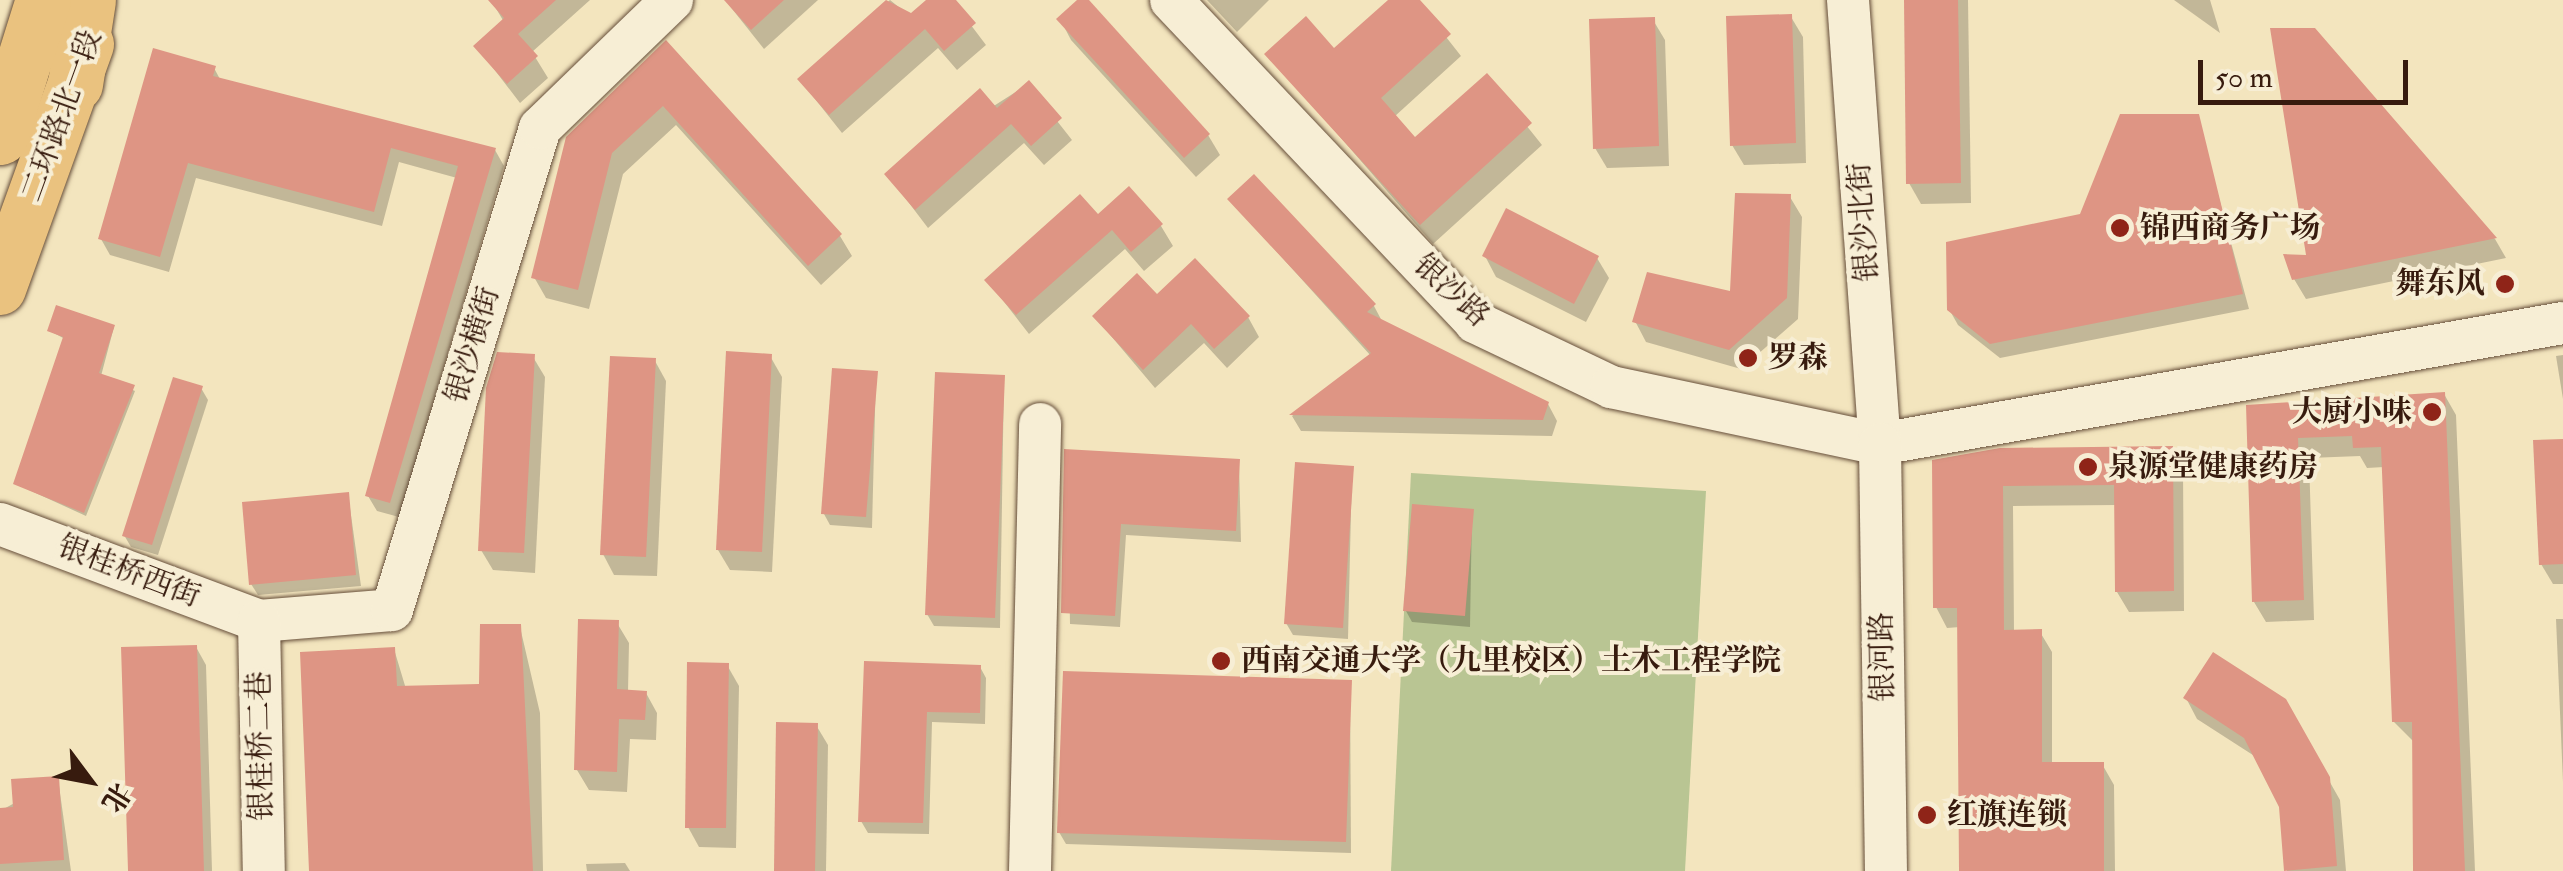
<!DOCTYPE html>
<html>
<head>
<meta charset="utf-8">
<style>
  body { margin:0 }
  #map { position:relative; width:2563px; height:871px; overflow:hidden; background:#f3e5be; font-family:"IM FELL Double Pica","Noto Serif SC",serif }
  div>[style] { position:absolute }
  .green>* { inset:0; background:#b9c593 }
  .shadow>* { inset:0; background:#0003 }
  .building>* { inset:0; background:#de9584 }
  .roads { filter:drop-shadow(0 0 2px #664e3a) drop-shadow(0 0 2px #664e3a) }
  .minor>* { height:42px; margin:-21px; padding:0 21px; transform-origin:21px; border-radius:21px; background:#f7eed5 }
  .major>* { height:52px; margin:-26px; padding:0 26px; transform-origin:26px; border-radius:26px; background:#eac27f }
  .highway>* { height:55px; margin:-27.5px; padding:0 27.5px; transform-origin:27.5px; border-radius:27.5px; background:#eac27f }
  .dots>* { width:28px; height:28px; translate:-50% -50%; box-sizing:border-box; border:5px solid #f7eed5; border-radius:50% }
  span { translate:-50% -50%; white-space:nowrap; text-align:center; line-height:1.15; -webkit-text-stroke:8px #f7eed5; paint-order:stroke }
  .street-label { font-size:30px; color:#371b0e }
  .poi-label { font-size:30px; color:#371b0e; font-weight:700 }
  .left { translate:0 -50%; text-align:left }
  .right { translate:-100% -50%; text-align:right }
  .north { position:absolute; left:40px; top:731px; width:100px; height:100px; -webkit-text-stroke:8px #f7eed5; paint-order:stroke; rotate:122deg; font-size:28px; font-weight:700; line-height:40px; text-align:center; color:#371b0e }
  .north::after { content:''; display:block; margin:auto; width:35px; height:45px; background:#371b0e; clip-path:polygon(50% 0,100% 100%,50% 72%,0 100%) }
  .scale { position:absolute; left:2198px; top:60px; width:210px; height:45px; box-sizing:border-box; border:5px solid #371b0e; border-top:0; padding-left:12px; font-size:30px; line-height:35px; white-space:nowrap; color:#371b0e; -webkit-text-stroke:8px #f7eed5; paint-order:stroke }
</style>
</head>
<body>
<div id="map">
  <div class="green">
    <i style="clip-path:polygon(1411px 473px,1706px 491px,1685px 871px,1391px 871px)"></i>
  </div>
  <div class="shadow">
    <i style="clip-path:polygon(491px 0,590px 0,532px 52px,548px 78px,520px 103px,477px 47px,504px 22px)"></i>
    <i style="clip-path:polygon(725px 0,818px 0,764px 49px)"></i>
    <i style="clip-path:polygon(890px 0,911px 17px,930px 0,952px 0,986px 45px,957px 70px,938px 48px,842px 133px,800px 80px)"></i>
    <i style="clip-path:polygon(1085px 0,1208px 135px,1220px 155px,1196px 177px,1071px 40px,1060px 19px)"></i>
    <i style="clip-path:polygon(1207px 0,1269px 0,1237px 32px)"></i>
    <i style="clip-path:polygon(1391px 0,1417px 0,1461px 56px,1394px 117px,1415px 141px,1487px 76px,1542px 145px,1433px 244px,1268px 54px,1334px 52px)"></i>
    <i style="clip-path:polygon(1906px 0,1968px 0,1971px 203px,1921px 204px,1909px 183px)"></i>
    <i style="clip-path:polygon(2174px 0,2210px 0,2220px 33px)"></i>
    <i style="clip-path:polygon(1791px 17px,1803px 37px,1806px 163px,1744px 165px,1732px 145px)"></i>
    <i style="clip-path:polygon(1653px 20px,1665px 40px,1669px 166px,1607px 168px,1595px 148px)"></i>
    <i style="clip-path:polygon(2314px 30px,2495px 239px,2506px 258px,2306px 299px,2294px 279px,2309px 257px)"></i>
    <i style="clip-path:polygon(666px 44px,840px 236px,852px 256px,821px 285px,676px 125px,623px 174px,589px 309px,546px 298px,534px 277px)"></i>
    <i style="clip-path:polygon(214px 68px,221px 81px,495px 150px,504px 166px,399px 517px,377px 511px,368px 496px,457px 178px,399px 162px,382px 226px,196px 178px,169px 272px,110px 255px,101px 239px)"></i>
    <i style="clip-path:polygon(1028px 84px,1072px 140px,1044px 165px,1024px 143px,928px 228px,887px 174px)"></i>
    <i style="clip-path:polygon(2197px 117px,2249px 309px,2000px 358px,1958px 325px,1949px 309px,2082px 216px)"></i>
    <i style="clip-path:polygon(1790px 197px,1802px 217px,1798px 319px,1741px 369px,1646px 342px,1635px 321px,1733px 294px)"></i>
    <i style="clip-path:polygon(1230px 200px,1374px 306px,1383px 323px,1548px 404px,1557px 421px,1552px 436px,1301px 431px,1292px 416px,1371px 356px)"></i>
    <i style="clip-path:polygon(1098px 217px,1161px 226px,1173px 246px,1144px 271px,1125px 249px,1029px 334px,987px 280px)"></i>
    <i style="clip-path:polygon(1485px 256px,1597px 258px,1609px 278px,1586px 322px,1496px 277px)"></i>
    <i style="clip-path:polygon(1157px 297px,1248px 317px,1259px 337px,1227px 368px,1204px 343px,1155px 388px,1095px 317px)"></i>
    <i style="clip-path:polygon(114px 327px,101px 376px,135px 391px,86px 516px,16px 484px,65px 339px,50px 331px)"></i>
    <i style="clip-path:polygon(2563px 355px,2563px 399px,2556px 356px)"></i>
    <i style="clip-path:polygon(770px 356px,782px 377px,772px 572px,730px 570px,718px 550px)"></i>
    <i style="clip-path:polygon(533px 357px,545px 377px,535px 573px,493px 570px,481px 550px)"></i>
    <i style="clip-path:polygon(655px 361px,666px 381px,657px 576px,614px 575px,603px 554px)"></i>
    <i style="clip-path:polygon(876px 373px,872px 528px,830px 525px,824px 514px)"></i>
    <i style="clip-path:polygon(1004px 377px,1000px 628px,934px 626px,927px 614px)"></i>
    <i style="clip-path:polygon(201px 388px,208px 400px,158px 555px,131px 547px,124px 535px)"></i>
    <i style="clip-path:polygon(2444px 394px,2456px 415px,2475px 871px,2415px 871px,2414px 742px,2394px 722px,2384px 467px,2367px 468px,2360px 456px,2309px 458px,2314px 620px,2266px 622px,2254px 602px,2248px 407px)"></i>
    <i style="clip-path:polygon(2563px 441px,2563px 584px,2553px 584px,2541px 564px)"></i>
    <i style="clip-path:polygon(2171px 448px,2183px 469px,2184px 611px,2129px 612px,2117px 592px,2117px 505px,2013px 506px,2014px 632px,2040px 632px,2052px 652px,2052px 765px,2102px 764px,2114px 785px,2115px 871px,1961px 871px,1960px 627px,1947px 628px,1936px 607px,1934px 462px)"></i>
    <i style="clip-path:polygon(1067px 452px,1239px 462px,1241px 542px,1126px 535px,1120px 627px,1070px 624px)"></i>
    <i style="clip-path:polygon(1352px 468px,1348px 639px,1293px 635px,1286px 623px)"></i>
    <i style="clip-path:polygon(348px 494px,361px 586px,258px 595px,251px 584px)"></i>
    <i style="clip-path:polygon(1472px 511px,1470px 627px,1412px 622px,1406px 611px)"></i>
    <i style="clip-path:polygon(2556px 619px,2563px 619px,2563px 782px)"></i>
    <i style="clip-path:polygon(617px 623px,629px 643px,628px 692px,646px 693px,657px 713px,656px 740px,630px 739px,627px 792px,589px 790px,577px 770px)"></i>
    <i style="clip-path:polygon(520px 627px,540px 713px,543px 871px,311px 871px,394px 649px,406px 689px,482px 686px)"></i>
    <i style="clip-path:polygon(196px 647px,206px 665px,212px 871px,131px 871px)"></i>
    <i style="clip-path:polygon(866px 664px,980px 667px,986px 678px,985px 724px,932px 722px,929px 834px,868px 833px,861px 821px)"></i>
    <i style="clip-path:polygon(727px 665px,739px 686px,736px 848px,699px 847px,688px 827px)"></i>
    <i style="clip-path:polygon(1350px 683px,1351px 853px,1066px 844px,1059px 832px)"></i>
    <i style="clip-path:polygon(2186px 698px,2284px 701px,2340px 800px,2346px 871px,2287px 871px,2281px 807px,2256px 757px,2197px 719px)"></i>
    <i style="clip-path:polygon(816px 725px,828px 745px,826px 871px,777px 871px)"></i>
    <i style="clip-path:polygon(58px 779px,71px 871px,0 871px,0 811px)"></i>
    <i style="clip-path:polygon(625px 863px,630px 871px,587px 871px,586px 864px)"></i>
  </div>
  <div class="building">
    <i style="clip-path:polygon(488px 0,556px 0,518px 34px,538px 56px,507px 84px,473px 46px,504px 18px)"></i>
    <i style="clip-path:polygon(724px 0,784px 0,751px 30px)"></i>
    <i style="clip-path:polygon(886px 0,911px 13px,926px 0,956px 0,976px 23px,944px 51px,925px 29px,829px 115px,797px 79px)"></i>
    <i style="clip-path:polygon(1077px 0,1089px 0,1210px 134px,1184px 158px,1056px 19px)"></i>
    <i style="clip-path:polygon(1388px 0,1420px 0,1451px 34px,1381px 98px,1415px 137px,1487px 73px,1532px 123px,1420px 225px,1264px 54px,1306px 16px,1334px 48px)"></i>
    <i style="clip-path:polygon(1904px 0,1958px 0,1961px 183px,1906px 184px)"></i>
    <i style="clip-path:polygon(1792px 14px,1796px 143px,1730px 146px,1726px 16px)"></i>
    <i style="clip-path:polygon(1655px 17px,1659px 146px,1593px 149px,1589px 19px)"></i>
    <i style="clip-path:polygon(2270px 28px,2315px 28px,2497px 238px,2292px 280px,2283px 254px,2306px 255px)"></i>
    <i style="clip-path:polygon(666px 40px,842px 234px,808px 266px,663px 106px,612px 153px,578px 290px,531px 278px,566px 137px)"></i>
    <i style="clip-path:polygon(153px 48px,216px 66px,213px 76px,496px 148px,390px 503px,365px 496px,458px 166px,391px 148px,374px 212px,188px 163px,160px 257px,98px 239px)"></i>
    <i style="clip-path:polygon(1029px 80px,1062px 118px,1031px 146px,1011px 124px,915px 210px,884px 174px,980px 88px,997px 108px)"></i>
    <i style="clip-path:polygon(2120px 114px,2199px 114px,2243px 294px,1990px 344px,1947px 310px,1946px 242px,2080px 214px)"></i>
    <i style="clip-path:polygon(1254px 174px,1376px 304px,1367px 312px,1549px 402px,1543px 420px,1289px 415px,1371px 353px,1227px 199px)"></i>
    <i style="clip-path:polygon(1129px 186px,1163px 224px,1131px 252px,1112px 230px,1016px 315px,984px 280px,1080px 194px,1098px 214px)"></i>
    <i style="clip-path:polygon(1735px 193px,1791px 194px,1787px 298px,1729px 350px,1632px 322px,1647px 272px,1730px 291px)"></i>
    <i style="clip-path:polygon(1506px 208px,1599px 256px,1574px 304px,1482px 256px)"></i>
    <i style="clip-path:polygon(1195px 258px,1250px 316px,1214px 349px,1191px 324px,1143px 370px,1092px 316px,1137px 273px,1157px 294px)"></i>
    <i style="clip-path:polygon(56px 305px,115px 325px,99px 373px,135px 385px,84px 513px,13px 484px,63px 337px,47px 331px)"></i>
    <i style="clip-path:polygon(726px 351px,772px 354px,762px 552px,716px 550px)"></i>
    <i style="clip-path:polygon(497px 352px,535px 354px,524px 553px,478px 551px,486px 388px)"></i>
    <i style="clip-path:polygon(610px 356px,656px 358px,646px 557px,600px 555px)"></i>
    <i style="clip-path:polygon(832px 368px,878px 371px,866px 517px,821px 514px)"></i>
    <i style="clip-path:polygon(935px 372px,1005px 375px,995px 618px,925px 615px)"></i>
    <i style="clip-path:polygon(173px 377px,203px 386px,152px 545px,122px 536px)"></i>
    <i style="clip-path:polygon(2445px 392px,2465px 871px,2413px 871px,2412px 722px,2392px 722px,2381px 447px,2353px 448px,2352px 436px,2298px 438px,2304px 600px,2252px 602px,2246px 405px)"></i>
    <i style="clip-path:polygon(2563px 439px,2563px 564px,2539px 565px,2533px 440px)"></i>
    <i style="clip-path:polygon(2173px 446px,2174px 591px,2115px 592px,2114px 485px,2003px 486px,2004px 630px,2042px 629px,2042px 762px,2104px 762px,2104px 871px,1959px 871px,1957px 608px,1933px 608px,1932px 460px,2000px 448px)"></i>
    <i style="clip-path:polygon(1064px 449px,1240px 459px,1236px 531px,1121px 524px,1115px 616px,1061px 613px)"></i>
    <i style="clip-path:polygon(1295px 462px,1354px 466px,1343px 628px,1284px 624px)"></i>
    <i style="clip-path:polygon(349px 492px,356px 575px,249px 585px,242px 502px)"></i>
    <i style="clip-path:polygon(1412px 504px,1474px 509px,1465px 616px,1403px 611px)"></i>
    <i style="clip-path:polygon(578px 619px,619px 620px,617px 689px,647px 691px,645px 720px,619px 719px,617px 772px,574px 770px)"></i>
    <i style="clip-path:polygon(480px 624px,521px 624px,533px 871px,309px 871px,300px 652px,395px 647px,397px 686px,479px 684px)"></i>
    <i style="clip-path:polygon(197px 645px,204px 871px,128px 871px,121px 647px)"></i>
    <i style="clip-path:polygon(2213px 652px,2286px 699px,2330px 777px,2337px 866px,2284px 871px,2279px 807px,2244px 738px,2183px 698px)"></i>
    <i style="clip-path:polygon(864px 661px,981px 665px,980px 713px,927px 712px,923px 823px,858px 822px)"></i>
    <i style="clip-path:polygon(687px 662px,729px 663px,726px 828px,685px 828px)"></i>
    <i style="clip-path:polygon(1063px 671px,1352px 680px,1346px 842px,1057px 833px)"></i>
    <i style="clip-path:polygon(776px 722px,818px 723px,815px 871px,774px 871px)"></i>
    <i style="clip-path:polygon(59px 776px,64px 860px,0 864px,0 808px,13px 807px,11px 779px)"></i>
  </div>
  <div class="roads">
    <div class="minor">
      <i style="left:1171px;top:0;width:443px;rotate:46.6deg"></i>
      <i style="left:1475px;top:322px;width:151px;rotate:25.5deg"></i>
      <i style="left:1611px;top:387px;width:275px;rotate:12deg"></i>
      <i style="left:1880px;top:444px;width:694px;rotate:-10.05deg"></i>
      <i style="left:1848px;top:0;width:445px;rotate:85.9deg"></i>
      <i style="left:1880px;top:444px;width:427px;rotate:89.2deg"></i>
      <i style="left:0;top:524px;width:277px;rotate:20.5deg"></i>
      <i style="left:259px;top:621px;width:133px;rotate:-4.7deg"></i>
      <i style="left:392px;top:610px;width:504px;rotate:-72.93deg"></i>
      <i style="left:540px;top:128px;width:184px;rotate:-44.1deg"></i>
      <i style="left:259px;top:621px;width:250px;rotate:88.9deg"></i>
      <i style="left:1030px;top:871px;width:447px;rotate:-88.7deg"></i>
    </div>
    <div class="major">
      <i style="left:0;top:289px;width:260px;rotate:-70.2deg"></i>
    </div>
    <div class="highway">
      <i style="left:75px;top:84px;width:85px;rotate:-81.2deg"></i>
      <i style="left:0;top:137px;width:144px;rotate:-72.6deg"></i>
    </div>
  </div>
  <div class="dots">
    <i style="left:2120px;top:228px;background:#8f2418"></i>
    <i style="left:2505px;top:284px;background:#8f2418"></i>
    <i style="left:1748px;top:358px;background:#8f2418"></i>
    <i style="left:2432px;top:412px;background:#8f2418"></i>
    <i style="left:2088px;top:467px;background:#8f2418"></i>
    <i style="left:1221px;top:661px;background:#8f2418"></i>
    <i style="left:1927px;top:815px;background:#8f2418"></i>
  </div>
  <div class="street-label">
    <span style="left:62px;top:116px;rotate:-70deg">二环路北一段</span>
    <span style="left:1864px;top:222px;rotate:-94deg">银沙北街</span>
    <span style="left:1451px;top:291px;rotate:43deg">银沙路</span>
    <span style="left:473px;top:345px;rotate:-73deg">银沙横街</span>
    <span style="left:129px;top:572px;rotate:21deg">银桂桥西街</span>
    <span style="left:1883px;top:657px;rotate:-91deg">银河路</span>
    <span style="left:261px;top:746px;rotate:-91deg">银桂桥二巷</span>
  </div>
  <div class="poi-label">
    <span class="left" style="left:2140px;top:228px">锦西商务广场</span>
    <span class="right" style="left:2485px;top:284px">舞东风</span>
    <span class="left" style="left:1768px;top:358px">罗森</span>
    <span class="right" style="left:2412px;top:412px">大厨小味</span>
    <span class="left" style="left:2108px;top:467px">泉源堂健康药房</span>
    <span class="left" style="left:1241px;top:661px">西南交通大学（九里校区）土木工程学院</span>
    <span class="left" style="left:1947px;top:815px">红旗连锁</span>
  </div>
  <div class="north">北</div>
  <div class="scale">50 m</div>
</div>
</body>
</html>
